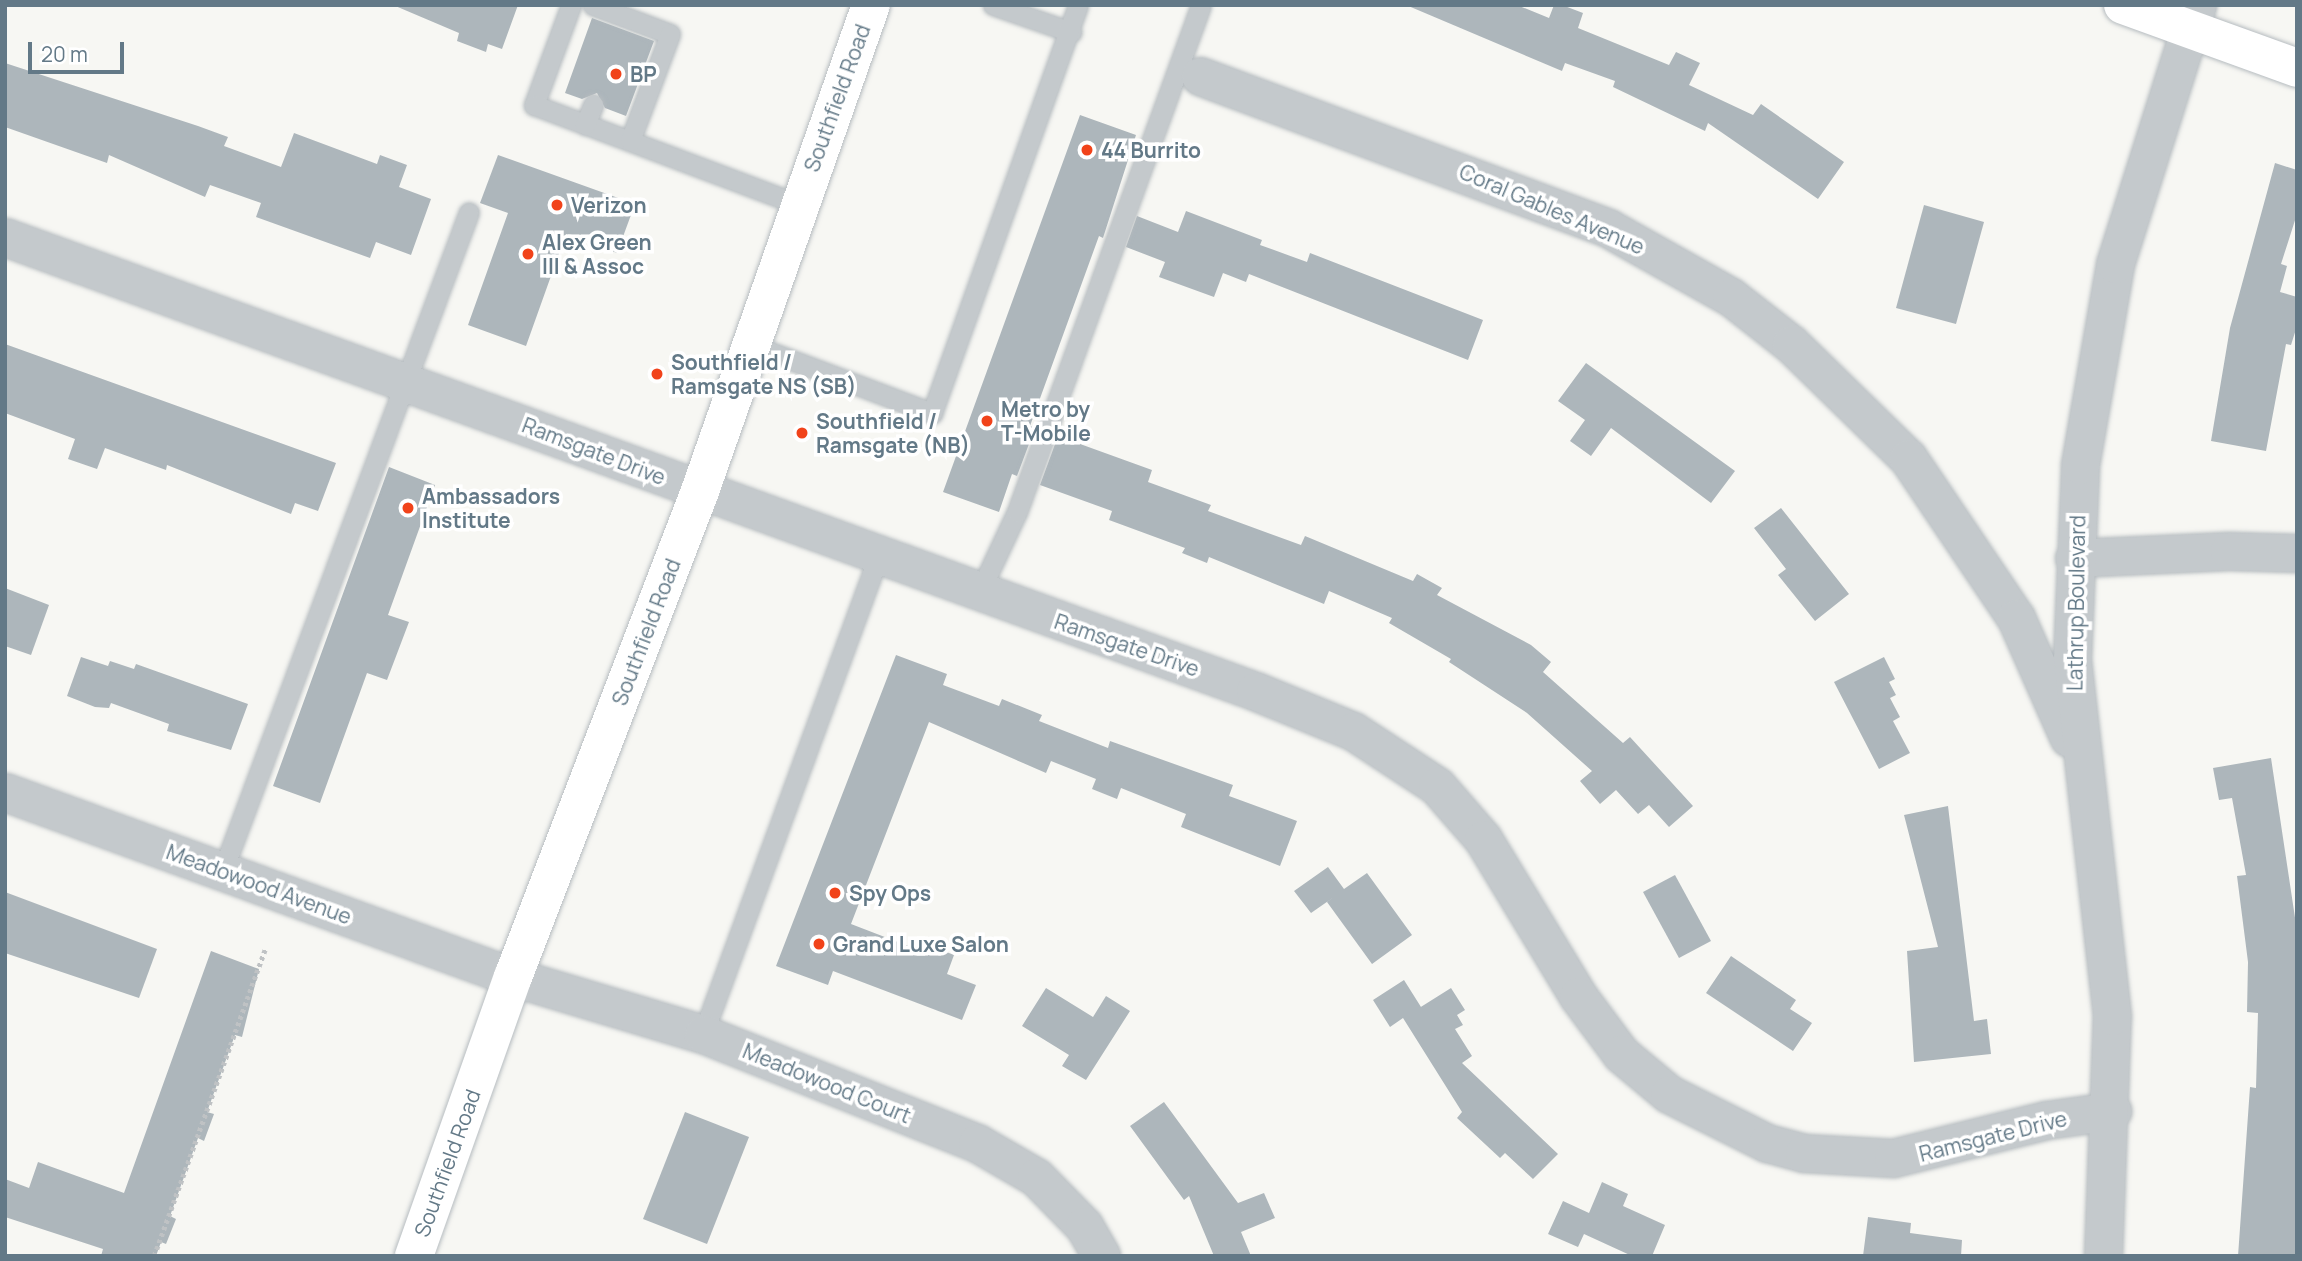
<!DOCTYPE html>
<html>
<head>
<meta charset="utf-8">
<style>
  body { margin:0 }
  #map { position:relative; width:2302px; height:1261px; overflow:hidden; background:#f7f7f3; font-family:Manrope,sans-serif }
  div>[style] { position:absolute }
  .building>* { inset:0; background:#adb6bb }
  .path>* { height:4.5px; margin-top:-2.25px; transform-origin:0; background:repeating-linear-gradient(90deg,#bfc2c4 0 3.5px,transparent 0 7px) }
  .roads { filter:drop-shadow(0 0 2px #b6bcc0) drop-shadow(0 0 2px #b6bcc0) }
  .lane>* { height:19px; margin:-9.5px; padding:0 9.5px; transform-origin:9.5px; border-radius:9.5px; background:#c4c9cc }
  .street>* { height:37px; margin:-18.5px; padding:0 18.5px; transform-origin:18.5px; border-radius:18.5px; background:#c4c9cc }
  .secondary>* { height:38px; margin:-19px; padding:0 19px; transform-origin:19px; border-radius:19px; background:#fff }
  .dots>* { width:19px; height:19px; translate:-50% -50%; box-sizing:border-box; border:4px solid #fff; border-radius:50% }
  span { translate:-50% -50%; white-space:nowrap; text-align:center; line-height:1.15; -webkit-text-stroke:7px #fff; paint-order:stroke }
  .poi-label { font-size:21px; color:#637987; font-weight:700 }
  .left { translate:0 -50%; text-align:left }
  .street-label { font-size:21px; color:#637987 }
  .frame { position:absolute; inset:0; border:7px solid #637987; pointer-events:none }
  .scale { position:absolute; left:28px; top:42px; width:96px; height:32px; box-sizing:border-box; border:4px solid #637987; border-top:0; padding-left:9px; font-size:21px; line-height:24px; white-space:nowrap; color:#637987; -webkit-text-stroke:5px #fff; paint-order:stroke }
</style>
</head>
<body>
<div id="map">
  <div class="building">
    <i style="clip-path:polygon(393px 5px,518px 5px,502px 49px,488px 44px,486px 52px,457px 41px,459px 33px)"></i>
    <i style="clip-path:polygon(1406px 5px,1517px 5px,1549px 18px,1554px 5px,1562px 5px,1583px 13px,1578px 28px,1669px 65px,1676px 52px,1700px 63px,1689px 85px,1753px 115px,1761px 104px,1844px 162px,1818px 199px,1708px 123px,1705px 131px,1613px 87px,1615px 81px,1565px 63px,1562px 71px)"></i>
    <i style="clip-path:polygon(592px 18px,654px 41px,626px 116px,605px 108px,597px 93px,582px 99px,565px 93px)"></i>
    <i style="clip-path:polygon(5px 63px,198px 126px,228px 137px,224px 146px,281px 167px,294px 133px,377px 164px,380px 155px,407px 165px,399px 187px,431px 199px,411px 255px,376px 242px,370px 258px,256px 217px,261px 203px,210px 185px,205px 197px,109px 155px,107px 163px,5px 127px)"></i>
    <i style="clip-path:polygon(1080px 115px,1136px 135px,1103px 238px,1099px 236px,1030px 426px,1035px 428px,1017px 476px,1012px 474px,999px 512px,943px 492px)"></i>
    <i style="clip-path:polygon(498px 155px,635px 204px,617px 253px,566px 234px,526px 346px,468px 325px,508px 213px,480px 203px)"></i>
    <i style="clip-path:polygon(2275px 163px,2297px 170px,2297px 214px,2281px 264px,2287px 266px,2280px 292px,2297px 297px,2297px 326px,2291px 345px,2286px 344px,2266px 451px,2211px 441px,2230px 328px)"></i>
    <i style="clip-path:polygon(1924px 205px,1984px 222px,1956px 324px,1896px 308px)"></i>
    <i style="clip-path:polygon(1186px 211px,1262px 240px,1260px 245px,1307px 262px,1310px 253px,1483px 320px,1468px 360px,1249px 274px,1246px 282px,1223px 273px,1214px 297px,1159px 277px,1165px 262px,1126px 247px,1137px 216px,1178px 232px)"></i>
    <i style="clip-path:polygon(5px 344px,336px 463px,318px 511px,295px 503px,291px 514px,167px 465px,166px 470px,105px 448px,97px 469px,68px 459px,75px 439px,5px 413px)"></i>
    <i style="clip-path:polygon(1586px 363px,1735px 471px,1711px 503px,1611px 428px,1591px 456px,1570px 441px,1585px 420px,1558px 401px)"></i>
    <i style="clip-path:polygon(1058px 436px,1152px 470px,1148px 482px,1211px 505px,1208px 511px,1301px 545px,1305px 536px,1413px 581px,1417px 574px,1442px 588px,1437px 595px,1531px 645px,1551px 662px,1543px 672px,1623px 743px,1630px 737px,1693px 806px,1669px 827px,1649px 805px,1638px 814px,1616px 790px,1600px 804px,1580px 781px,1592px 771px,1527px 713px,1449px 662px,1451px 659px,1389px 623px,1392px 618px,1329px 591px,1324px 604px,1209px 557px,1207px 563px,1182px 553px,1185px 548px,1109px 520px,1112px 511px,1040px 485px)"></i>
    <i style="clip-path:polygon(389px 467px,435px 485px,388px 615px,409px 622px,387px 680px,367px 673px,320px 803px,273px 786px)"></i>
    <i style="clip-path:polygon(1781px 508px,1849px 594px,1815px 621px,1778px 575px,1786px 569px,1754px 528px)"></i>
    <i style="clip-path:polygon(5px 588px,49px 605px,31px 655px,5px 646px)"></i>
    <i style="clip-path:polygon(896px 655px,947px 674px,943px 685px,999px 706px,1002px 699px,1042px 715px,1039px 721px,1108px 748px,1110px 741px,1233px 785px,1229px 796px,1297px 821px,1280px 866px,1181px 827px,1186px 814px,1121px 788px,1117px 799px,1092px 789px,1096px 779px,1051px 761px,1046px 773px,929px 722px,851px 924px,916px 949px,919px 941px,954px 955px,947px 974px,976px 985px,962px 1020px,833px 971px,828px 985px,776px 966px)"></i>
    <i style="clip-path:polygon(81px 657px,108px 666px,110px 661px,134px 669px,136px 664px,248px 704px,231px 750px,167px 731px,169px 724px,111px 703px,109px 708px,95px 707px,67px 696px)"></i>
    <i style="clip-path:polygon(1884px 657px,1895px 679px,1889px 682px,1896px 695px,1890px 698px,1900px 717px,1893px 721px,1910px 753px,1879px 769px,1834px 682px)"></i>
    <i style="clip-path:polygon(2271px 758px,2297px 931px,2297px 1256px,2238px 1256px,2250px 1087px,2256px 1088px,2258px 1013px,2247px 1012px,2248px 962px,2237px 876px,2246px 875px,2232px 798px,2219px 800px,2213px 768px)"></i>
    <i style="clip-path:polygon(1948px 806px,1974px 1021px,1987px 1019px,1991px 1054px,1914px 1062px,1907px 951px,1938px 947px,1904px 815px)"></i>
    <i style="clip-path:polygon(1328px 867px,1344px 889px,1367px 873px,1412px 935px,1372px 964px,1327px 902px,1334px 897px,1311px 913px,1294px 891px)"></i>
    <i style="clip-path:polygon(1675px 875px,1711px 941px,1679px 958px,1643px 892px)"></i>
    <i style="clip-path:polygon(5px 892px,157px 949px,139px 998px,5px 953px)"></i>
    <i style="clip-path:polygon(211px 951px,259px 969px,242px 1037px,235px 1035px,207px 1112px,214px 1114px,204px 1141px,198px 1138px,170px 1216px,176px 1219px,166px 1244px,161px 1242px,156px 1256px,101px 1256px,103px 1249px,5px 1217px,5px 1179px,29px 1188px,38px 1162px,124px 1193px)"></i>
    <i style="clip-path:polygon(1731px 956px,1796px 1000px,1790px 1009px,1812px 1023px,1793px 1051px,1706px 993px)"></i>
    <i style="clip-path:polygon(1404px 980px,1421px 1007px,1416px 1010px,1451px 988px,1465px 1010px,1457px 1015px,1463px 1025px,1455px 1029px,1472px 1056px,1462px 1063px,1558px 1154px,1533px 1179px,1505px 1153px,1500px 1158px,1457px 1118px,1462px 1112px,1403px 1018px,1390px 1027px,1373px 1000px)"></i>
    <i style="clip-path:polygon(1046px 988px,1093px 1017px,1106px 996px,1130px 1011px,1086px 1080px,1062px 1066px,1069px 1055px,1022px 1026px)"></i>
    <i style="clip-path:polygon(1164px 1102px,1238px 1203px,1264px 1193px,1275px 1218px,1241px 1232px,1251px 1256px,1214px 1256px,1189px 1196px,1184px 1200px,1130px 1126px)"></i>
    <i style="clip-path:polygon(685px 1112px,749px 1137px,707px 1244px,643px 1219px)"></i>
    <i style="clip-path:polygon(1602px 1182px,1628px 1194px,1623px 1206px,1665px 1225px,1652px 1256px,1632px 1256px,1584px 1234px,1578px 1247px,1548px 1234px,1563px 1201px,1589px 1213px)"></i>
    <i style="clip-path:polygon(1868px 1217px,1911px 1223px,1910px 1233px,1962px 1240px,1961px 1256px,1863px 1256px)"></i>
  </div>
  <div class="path">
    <i style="left:154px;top:1256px;width:326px;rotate:-70.1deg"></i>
  </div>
  <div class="roads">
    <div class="lane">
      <i style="left:571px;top:5px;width:107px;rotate:110.3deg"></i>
      <i style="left:534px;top:105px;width:282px;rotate:20.6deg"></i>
      <i style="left:593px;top:5px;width:82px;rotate:20.6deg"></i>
      <i style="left:670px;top:34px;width:114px;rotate:110.5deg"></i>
      <i style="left:993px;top:5px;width:83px;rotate:19.1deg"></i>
      <i style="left:585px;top:125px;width:22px;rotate:-68deg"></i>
      <i style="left:749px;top:344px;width:196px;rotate:20.7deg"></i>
      <i style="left:932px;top:413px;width:433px;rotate:-70.3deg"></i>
      <i style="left:979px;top:593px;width:89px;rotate:-64.9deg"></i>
      <i style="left:1017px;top:512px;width:539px;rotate:-70.05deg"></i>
      <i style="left:223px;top:870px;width:702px;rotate:-69.5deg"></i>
      <i style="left:703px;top:1034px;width:510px;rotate:-69.83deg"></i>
    </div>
    <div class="street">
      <i style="left:1200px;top:76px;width:435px;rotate:20.4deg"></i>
      <i style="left:1608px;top:228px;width:141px;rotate:29.3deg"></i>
      <i style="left:1731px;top:297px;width:76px;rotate:38.1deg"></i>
      <i style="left:1791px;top:344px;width:163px;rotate:44.3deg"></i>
      <i style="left:1908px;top:458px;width:193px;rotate:56deg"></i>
      <i style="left:2016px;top:618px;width:131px;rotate:66.2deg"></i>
      <i style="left:5px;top:237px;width:1330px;rotate:19.96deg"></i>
      <i style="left:1255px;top:691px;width:106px;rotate:22.2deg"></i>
      <i style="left:1353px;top:731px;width:100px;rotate:33.2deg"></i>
      <i style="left:1437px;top:786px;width:70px;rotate:49deg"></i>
      <i style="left:1483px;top:839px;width:184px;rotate:58.8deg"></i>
      <i style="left:1578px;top:996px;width:72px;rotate:53.4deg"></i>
      <i style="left:1621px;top:1054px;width:62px;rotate:39.8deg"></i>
      <i style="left:1669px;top:1094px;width:110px;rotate:26.6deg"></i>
      <i style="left:1767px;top:1143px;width:38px;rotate:15deg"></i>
      <i style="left:1804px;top:1153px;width:89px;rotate:3.2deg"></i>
      <i style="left:1893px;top:1158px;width:158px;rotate:-13.9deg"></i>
      <i style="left:2046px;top:1120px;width:67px;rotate:-7.8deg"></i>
      <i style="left:2074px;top:558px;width:155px;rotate:-2.6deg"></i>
      <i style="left:2229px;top:551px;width:68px;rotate:1.7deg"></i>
      <i style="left:5px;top:792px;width:541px;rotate:20.01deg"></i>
      <i style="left:513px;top:977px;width:198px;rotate:16.7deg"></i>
      <i style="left:703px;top:1034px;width:295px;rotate:21.7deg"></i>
      <i style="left:977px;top:1143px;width:68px;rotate:30deg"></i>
      <i style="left:1036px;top:1177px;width:69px;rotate:45.6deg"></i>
      <i style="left:1084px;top:1226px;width:34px;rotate:60deg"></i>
      <i style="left:2103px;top:1256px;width:240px;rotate:-87.9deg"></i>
      <i style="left:2112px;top:1016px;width:359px;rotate:-96.4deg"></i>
      <i style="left:2072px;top:659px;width:194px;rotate:-87.6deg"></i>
      <i style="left:2080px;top:465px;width:204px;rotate:-80.1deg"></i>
      <i style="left:2115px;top:264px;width:272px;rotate:-72.4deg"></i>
    </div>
    <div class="secondary">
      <i style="left:2123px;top:5px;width:185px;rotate:19.9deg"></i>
      <i style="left:414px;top:1256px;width:296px;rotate:-70.5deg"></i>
      <i style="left:513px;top:977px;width:521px;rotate:-68.95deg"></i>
      <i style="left:700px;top:491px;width:515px;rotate:-70.62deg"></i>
    </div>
  </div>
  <div class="dots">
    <i style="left:616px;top:74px;background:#f1431a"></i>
    <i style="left:1087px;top:150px;background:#f1431a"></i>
    <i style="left:557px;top:205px;background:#f1431a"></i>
    <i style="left:528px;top:254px;background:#f1431a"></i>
    <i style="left:657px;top:374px;background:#f1431a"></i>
    <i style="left:987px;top:421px;background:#f1431a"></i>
    <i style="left:802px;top:433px;background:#f1431a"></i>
    <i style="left:408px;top:508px;background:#f1431a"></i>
    <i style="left:835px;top:893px;background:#f1431a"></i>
    <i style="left:819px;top:944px;background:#f1431a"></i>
  </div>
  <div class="poi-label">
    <span class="left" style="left:630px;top:74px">BP</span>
    <span class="left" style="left:1101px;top:150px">44 Burrito</span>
    <span class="left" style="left:571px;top:205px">Verizon</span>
    <span class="left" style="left:542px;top:254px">Alex Green<br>III &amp; Assoc</span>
    <span class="left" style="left:671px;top:374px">Southfield /<br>Ramsgate NS (SB)</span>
    <span class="left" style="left:1001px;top:421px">Metro by<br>T-Mobile</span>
    <span class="left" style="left:816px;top:433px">Southfield /<br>Ramsgate (NB)</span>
    <span class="left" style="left:422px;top:508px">Ambassadors<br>Institute</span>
    <span class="left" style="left:849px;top:893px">Spy Ops</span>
    <span class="left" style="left:833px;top:944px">Grand Luxe Salon</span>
  </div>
  <div class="street-label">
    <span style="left:837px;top:98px;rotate:-70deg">Southfield Road</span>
    <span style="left:1552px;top:209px;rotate:23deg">Coral Gables Avenue</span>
    <span style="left:594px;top:451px;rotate:21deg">Ramsgate Drive</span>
    <span style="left:2076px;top:603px;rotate:-89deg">Lathrup Boulevard</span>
    <span style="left:646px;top:632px;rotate:-69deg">Southfield Road</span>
    <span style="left:1127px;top:645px;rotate:19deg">Ramsgate Drive</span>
    <span style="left:259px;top:884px;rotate:20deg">Meadowood Avenue</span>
    <span style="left:827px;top:1083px;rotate:22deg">Meadowood Court</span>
    <span style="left:1993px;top:1136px;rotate:-14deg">Ramsgate Drive</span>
    <span style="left:447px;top:1163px;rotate:-70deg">Southfield Road</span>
  </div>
  <div class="frame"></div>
  <div class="scale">20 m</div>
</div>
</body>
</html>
